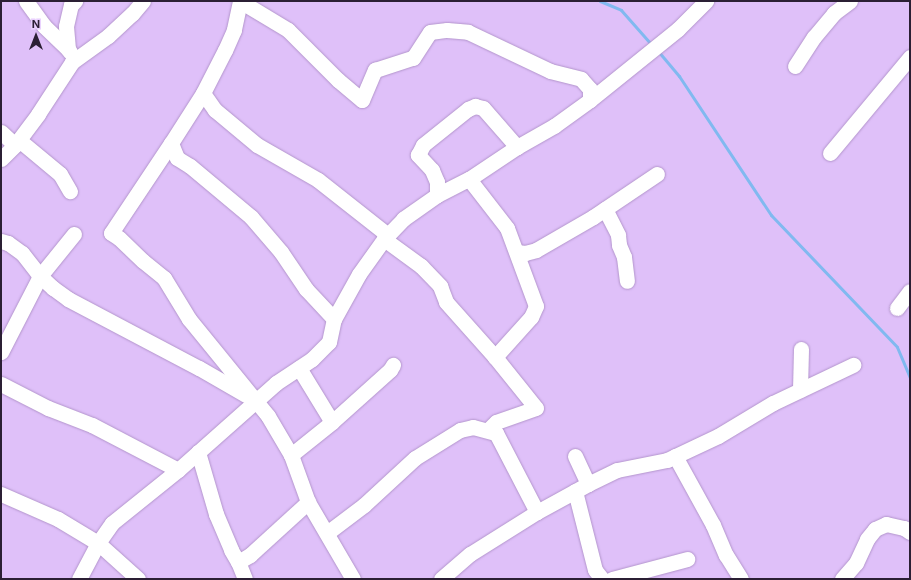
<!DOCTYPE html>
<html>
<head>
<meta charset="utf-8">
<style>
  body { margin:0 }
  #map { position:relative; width:911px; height:580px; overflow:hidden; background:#dfc0f9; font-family:Inter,sans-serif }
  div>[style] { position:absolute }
  .stream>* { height:3px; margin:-1.5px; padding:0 1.5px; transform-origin:1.5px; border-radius:1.5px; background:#81b9f0 }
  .roads { filter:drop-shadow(0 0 1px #b395cc) drop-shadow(0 0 1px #b395cc) }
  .minor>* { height:15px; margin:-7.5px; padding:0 7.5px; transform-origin:7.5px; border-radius:7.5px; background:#fff }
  span { translate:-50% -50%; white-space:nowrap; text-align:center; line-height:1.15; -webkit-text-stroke:3px #e9d0fe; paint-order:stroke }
  .frame { position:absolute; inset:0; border:2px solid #2b1f34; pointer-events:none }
  .north { position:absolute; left:16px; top:16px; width:40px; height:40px; -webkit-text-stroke:3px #e9d0fe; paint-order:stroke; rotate:0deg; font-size:11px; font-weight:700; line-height:16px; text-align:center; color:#2b1f34 }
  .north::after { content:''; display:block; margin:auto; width:14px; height:18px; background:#2b1f34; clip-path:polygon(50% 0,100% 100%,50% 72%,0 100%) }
</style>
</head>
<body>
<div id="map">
  <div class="stream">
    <i style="left:600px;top:1px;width:23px;rotate:23deg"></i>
    <i style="left:621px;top:10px;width:45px;rotate:48.6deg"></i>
    <i style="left:658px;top:51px;width:33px;rotate:50deg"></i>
    <i style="left:679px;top:76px;width:167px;rotate:56.5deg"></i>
    <i style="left:771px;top:215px;width:182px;rotate:46.3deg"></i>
    <i style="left:897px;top:347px;width:34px;rotate:67deg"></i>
  </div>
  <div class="roads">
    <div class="minor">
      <i style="left:26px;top:1px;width:31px;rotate:54deg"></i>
      <i style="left:44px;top:26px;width:33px;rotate:44deg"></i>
      <i style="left:240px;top:1px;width:56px;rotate:31.1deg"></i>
      <i style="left:288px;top:30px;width:71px;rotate:45deg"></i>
      <i style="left:338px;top:80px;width:31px;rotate:40deg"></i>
      <i style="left:362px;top:100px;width:33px;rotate:-67deg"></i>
      <i style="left:375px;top:70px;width:40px;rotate:-18deg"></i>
      <i style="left:413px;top:58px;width:31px;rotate:-57deg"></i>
      <i style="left:430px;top:32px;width:17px;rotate:-7deg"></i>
      <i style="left:447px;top:30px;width:21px;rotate:5deg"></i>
      <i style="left:468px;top:32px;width:91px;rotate:25.4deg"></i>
      <i style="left:550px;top:71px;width:32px;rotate:14deg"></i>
      <i style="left:581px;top:79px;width:13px;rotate:48deg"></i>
      <i style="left:590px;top:89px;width:11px;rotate:90deg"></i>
      <i style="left:240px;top:1px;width:30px;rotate:102deg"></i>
      <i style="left:234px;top:30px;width:22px;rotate:114deg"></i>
      <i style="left:225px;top:50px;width:48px;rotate:117.1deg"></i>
      <i style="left:203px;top:93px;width:59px;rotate:122.6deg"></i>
      <i style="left:171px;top:143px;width:16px;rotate:68deg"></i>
      <i style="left:177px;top:158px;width:15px;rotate:32deg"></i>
      <i style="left:190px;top:166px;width:80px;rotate:39.9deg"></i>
      <i style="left:251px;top:217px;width:46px;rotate:49.4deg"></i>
      <i style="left:281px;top:252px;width:45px;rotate:56deg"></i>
      <i style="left:306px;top:289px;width:41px;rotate:47deg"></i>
      <i style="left:70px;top:52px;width:4px;rotate:-124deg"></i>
      <i style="left:68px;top:49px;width:23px;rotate:-95deg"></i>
      <i style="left:66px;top:26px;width:22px;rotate:-77deg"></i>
      <i style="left:71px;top:5px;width:6px;rotate:-45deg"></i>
      <i style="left:795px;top:66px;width:35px;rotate:-57deg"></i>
      <i style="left:814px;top:37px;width:31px;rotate:-50deg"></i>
      <i style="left:834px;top:13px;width:20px;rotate:-37deg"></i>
      <i style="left:203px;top:93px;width:21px;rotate:55deg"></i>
      <i style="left:215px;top:110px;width:55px;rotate:39.8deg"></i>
      <i style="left:257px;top:145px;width:70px;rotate:29.8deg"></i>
      <i style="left:318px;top:180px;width:89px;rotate:38.2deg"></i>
      <i style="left:1px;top:132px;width:19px;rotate:43deg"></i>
      <i style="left:19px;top:140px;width:53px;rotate:39.7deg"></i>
      <i style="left:60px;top:174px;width:20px;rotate:60deg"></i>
      <i style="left:171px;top:143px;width:108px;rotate:123.7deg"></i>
      <i style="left:111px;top:233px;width:9px;rotate:32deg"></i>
      <i style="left:119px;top:238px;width:33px;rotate:44deg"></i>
      <i style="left:143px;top:261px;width:27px;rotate:39deg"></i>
      <i style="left:164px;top:278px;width:48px;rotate:58.6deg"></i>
      <i style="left:189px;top:319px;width:125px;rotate:50.8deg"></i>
      <i style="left:268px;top:416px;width:45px;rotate:59.5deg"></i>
      <i style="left:291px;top:455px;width:50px;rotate:70.1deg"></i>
      <i style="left:308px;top:502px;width:89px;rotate:59.7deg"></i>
      <i style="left:830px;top:153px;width:125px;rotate:-50.2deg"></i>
      <i style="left:1px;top:159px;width:20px;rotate:-45deg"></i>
      <i style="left:15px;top:145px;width:39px;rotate:-53deg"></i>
      <i style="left:38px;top:114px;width:62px;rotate:-56.8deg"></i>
      <i style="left:72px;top:62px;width:44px;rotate:-35.8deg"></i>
      <i style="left:108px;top:36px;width:33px;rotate:-43deg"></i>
      <i style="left:132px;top:14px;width:17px;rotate:-50deg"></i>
      <i style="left:469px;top:179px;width:62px;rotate:52.2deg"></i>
      <i style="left:507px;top:228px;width:83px;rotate:69.6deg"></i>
      <i style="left:536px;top:306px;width:12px;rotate:114deg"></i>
      <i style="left:531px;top:317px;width:54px;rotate:132deg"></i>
      <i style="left:495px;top:357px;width:65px;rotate:51.2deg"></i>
      <i style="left:536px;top:408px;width:42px;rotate:160.7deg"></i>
      <i style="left:496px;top:422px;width:11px;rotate:135deg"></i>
      <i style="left:437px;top:195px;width:13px;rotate:-90deg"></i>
      <i style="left:437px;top:182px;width:13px;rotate:-113deg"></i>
      <i style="left:432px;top:170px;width:21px;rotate:-133deg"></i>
      <i style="left:418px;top:155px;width:11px;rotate:-63deg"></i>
      <i style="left:423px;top:145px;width:58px;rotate:-38.7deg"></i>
      <i style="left:468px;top:109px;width:8px;rotate:-23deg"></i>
      <i style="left:475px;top:106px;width:8px;rotate:14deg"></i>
      <i style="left:483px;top:108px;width:52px;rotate:48.9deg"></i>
      <i style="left:605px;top:209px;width:29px;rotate:63deg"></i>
      <i style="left:618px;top:235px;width:10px;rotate:84deg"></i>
      <i style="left:619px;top:245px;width:13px;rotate:67deg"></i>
      <i style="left:624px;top:257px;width:24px;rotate:83deg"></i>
      <i style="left:384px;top:239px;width:46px;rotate:36.1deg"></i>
      <i style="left:421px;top:266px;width:28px;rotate:46deg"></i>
      <i style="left:440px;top:286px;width:17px;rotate:69deg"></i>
      <i style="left:446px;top:302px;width:74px;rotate:48.3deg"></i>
      <i style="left:1px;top:241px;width:7px;rotate:16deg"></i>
      <i style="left:8px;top:243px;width:17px;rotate:36deg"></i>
      <i style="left:22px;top:253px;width:29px;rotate:52deg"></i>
      <i style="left:40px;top:276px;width:18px;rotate:43deg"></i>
      <i style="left:53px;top:288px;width:19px;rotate:36deg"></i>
      <i style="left:68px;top:299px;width:148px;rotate:27.8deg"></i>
      <i style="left:199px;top:368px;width:54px;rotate:29.9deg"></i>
      <i style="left:517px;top:252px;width:8px;rotate:7deg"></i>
      <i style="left:525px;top:253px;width:11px;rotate:-15deg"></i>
      <i style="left:536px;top:250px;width:66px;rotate:-30.1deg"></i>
      <i style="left:593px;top:217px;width:77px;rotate:-33.9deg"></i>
      <i style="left:897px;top:308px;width:21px;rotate:-53deg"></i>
      <i style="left:1px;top:352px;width:85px;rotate:-62.8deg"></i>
      <i style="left:40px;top:276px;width:54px;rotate:-51deg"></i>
      <i style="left:299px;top:368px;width:63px;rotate:58.6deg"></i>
      <i style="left:1px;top:384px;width:53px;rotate:27.1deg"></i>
      <i style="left:48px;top:408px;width:47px;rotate:21.1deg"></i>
      <i style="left:92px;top:425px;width:97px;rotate:27.6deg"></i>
      <i style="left:800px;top:390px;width:41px;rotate:-88.6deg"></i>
      <i style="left:198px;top:452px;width:65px;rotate:73.8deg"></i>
      <i style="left:216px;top:514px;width:39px;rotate:67deg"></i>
      <i style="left:231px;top:550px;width:14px;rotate:60deg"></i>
      <i style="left:291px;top:455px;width:53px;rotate:-38.8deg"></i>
      <i style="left:332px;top:422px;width:78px;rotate:-41.9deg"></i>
      <i style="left:390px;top:370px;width:6px;rotate:-59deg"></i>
      <i style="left:575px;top:456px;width:31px;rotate:65deg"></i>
      <i style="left:675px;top:456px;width:79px;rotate:61.2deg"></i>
      <i style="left:713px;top:525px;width:33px;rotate:67deg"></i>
      <i style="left:726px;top:555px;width:28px;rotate:58deg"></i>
      <i style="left:575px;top:491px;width:81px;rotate:75.8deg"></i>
      <i style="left:595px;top:570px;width:11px;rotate:52deg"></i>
      <i style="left:1px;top:494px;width:62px;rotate:23.7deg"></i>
      <i style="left:58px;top:519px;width:47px;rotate:31deg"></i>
      <i style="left:98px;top:543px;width:54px;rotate:42deg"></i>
      <i style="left:327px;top:533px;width:46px;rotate:-37.1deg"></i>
      <i style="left:364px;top:505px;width:69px;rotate:-42.7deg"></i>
      <i style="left:415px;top:458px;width:53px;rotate:-31.9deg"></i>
      <i style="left:460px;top:430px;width:13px;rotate:-13deg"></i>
      <i style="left:473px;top:427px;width:24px;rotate:15deg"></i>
      <i style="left:496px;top:433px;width:89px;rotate:62.6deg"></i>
      <i style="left:79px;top:579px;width:41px;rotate:-62.2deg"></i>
      <i style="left:98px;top:543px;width:24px;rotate:-55deg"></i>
      <i style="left:112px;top:523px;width:85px;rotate:-38.8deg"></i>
      <i style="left:178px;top:470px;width:131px;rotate:-41.6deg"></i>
      <i style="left:276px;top:383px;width:43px;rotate:-33.7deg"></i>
      <i style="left:312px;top:359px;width:24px;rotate:-45deg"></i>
      <i style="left:329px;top:342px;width:24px;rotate:-78deg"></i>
      <i style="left:334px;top:319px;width:51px;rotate:-60.9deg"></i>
      <i style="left:359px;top:274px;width:43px;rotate:-54.5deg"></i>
      <i style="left:384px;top:239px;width:28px;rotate:-46deg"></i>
      <i style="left:403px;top:219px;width:42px;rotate:-35.2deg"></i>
      <i style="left:437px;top:195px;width:36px;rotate:-27deg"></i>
      <i style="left:469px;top:179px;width:58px;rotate:-33.7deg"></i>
      <i style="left:517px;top:147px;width:43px;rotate:-29.6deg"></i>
      <i style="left:554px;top:126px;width:44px;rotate:-35.8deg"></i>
      <i style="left:590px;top:100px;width:113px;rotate:-38.9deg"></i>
      <i style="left:678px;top:29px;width:40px;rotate:-45deg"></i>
      <i style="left:245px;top:579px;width:18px;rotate:-112deg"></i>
      <i style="left:238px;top:562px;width:14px;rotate:-30deg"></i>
      <i style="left:250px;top:555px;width:79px;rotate:-42.4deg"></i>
      <i style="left:441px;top:579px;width:38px;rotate:-41deg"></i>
      <i style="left:470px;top:554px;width:79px;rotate:-32.1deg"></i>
      <i style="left:537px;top:512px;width:58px;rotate:-28.8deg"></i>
      <i style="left:588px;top:484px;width:32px;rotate:-26deg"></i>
      <i style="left:617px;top:470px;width:51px;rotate:-11.3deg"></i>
      <i style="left:667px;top:460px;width:56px;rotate:-25.2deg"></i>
      <i style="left:718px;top:436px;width:64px;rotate:-31deg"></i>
      <i style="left:773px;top:403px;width:89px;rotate:-25.4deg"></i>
      <i style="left:612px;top:579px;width:78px;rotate:-14.9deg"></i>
      <i style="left:842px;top:579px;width:21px;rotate:-49deg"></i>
      <i style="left:856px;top:563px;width:26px;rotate:-65deg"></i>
      <i style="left:867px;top:539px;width:13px;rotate:-51deg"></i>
      <i style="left:875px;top:529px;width:12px;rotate:-24deg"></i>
      <i style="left:886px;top:524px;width:18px;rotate:13deg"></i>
      <i style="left:904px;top:528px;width:7px;rotate:34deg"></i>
    </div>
  </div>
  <div class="frame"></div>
  <div class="north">N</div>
</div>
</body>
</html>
